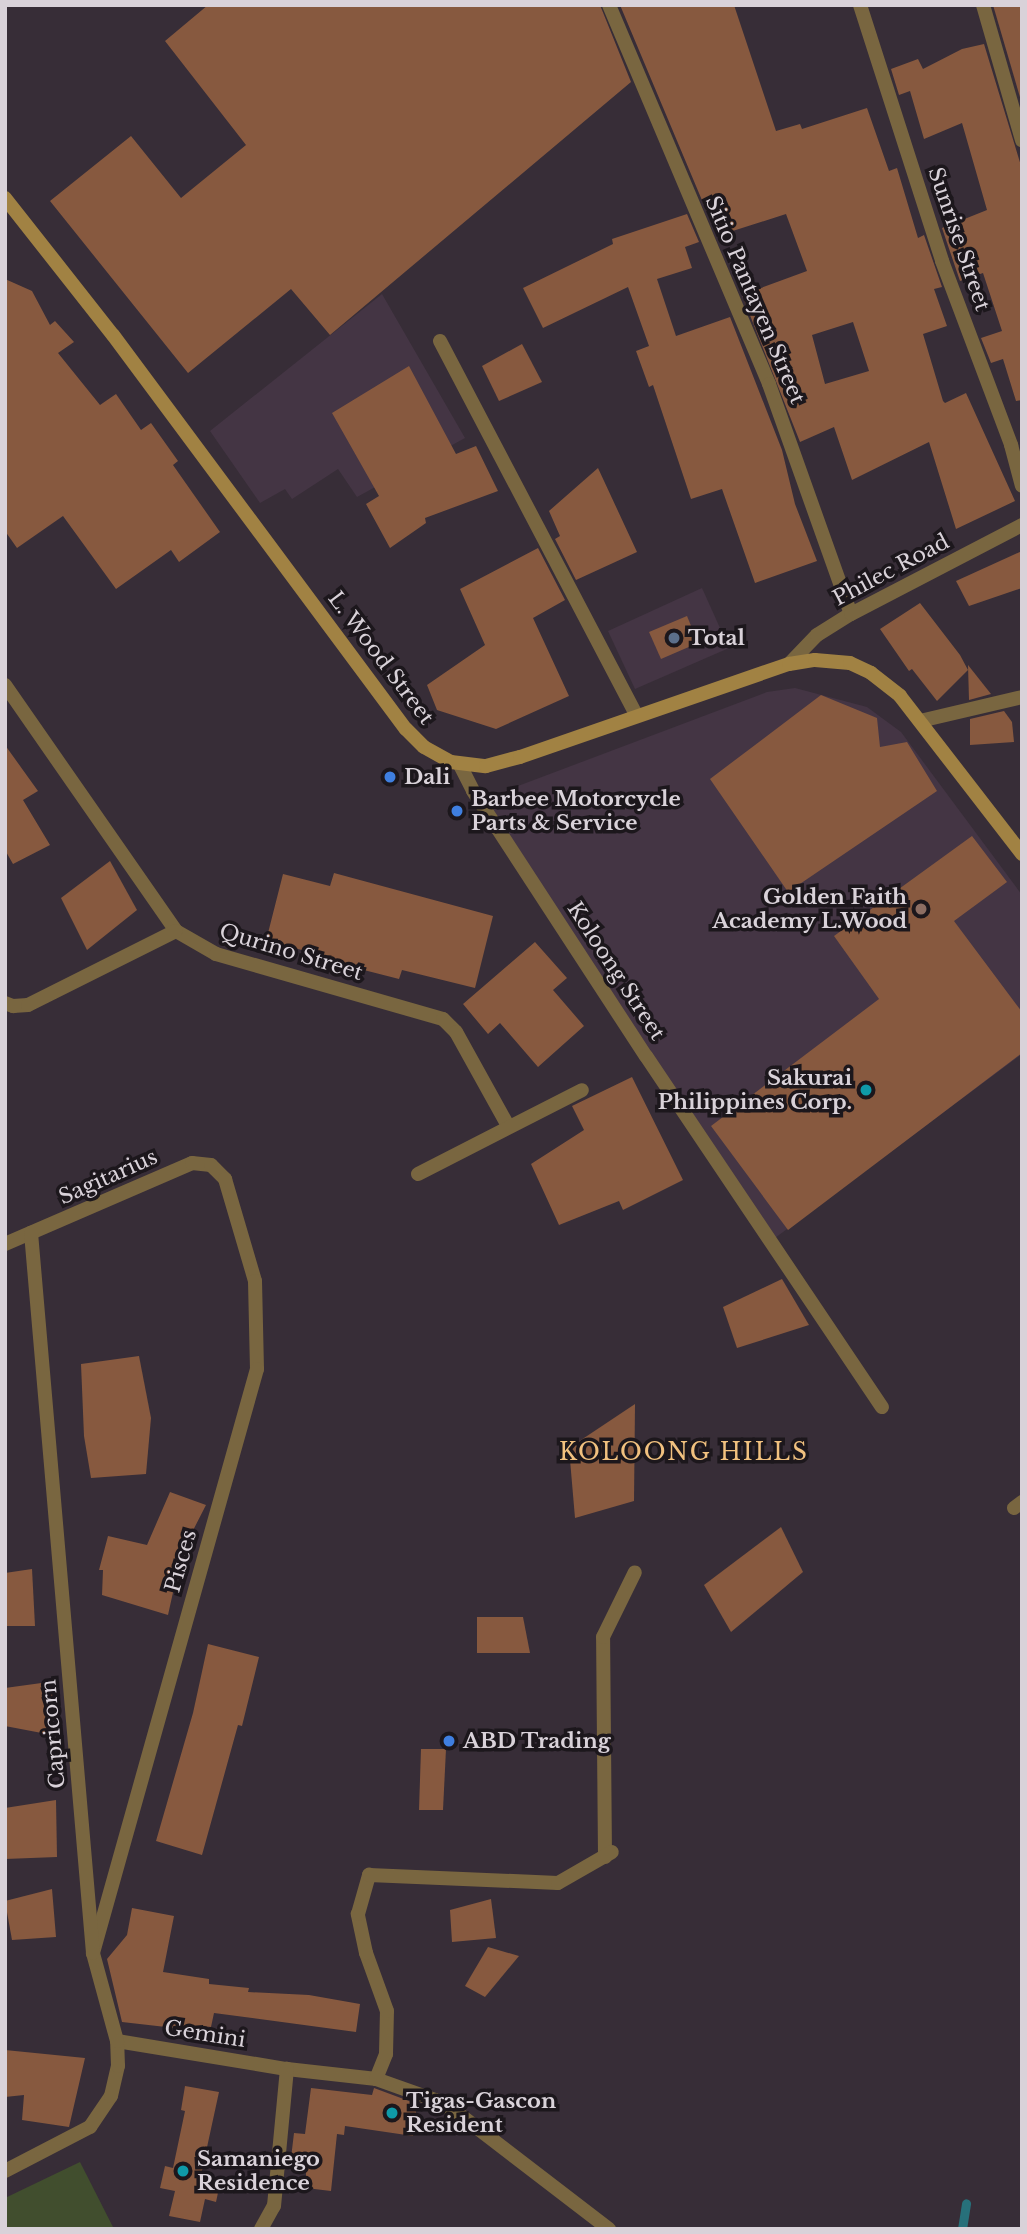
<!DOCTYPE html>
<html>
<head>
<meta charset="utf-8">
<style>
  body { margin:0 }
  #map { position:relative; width:1027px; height:2234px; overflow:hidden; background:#372d37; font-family:"Libre Baskerville",serif }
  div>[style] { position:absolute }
  .built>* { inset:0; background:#443544 }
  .green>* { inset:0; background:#414e2e }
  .stream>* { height:9px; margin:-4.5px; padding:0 4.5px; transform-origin:4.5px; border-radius:4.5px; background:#27707a }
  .building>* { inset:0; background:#87593f }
  .minor>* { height:14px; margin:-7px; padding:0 7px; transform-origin:7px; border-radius:7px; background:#796640 }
  .secondary>* { height:14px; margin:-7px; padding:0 7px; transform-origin:7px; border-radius:7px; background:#a18243 }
  .dots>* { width:19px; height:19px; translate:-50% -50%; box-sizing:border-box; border:4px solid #1c171c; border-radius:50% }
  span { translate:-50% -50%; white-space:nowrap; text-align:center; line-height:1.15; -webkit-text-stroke:7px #1c171c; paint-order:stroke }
  .street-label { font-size:21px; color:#d9d2d9 }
  .poi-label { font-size:21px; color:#d9d2d9; font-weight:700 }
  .left { translate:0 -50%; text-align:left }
  .right { translate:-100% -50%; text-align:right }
  .neighbourhood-label { font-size:23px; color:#f1c17f; letter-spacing:2px }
  .frame { position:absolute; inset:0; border:7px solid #d9d2d9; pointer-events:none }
</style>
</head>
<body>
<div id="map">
  <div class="built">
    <i style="clip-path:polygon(382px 294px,465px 438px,357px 497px,338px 469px,292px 499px,285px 489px,260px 503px,210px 431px)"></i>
    <i style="clip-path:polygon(702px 588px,729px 648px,635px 689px,608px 631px)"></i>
    <i style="clip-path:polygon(795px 688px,867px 707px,901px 732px,1022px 895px,1022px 1054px,775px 1238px,481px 800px,767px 692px)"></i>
  </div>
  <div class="green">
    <i style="clip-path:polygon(80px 2162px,114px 2229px,5px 2229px,5px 2198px)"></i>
  </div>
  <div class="stream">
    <i style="left:962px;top:2229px;width:26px;rotate:-81deg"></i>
  </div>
  <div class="building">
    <i style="clip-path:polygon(208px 5px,600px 5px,631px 82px,330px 335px,291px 289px,188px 373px,50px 201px,131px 136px,181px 198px,246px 145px,165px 41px)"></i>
    <i style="clip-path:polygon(evenodd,620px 5px,734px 5px,776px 131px,800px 124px,802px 129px,867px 108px,889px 171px,897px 168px,918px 238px,924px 235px,942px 287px,934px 289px,947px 326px,923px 334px,943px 401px,945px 403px,966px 393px,1015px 501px,956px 529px,929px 442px,852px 480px,834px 427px,800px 442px,742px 295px,807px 271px,786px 214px,717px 236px,620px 5px,853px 322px,869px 371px,825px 384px,812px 335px,853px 322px)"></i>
    <i style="clip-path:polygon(993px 5px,1022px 5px,1022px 104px)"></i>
    <i style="clip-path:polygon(984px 44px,1022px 169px,1022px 400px,1016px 401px,1003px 359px,991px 363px,981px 338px,1002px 331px,983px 273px,960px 281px,942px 228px,987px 210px,962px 123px,924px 139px,910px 91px,899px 95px,891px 69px,918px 59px,923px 69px,962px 49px)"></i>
    <i style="clip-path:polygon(687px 214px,699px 242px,685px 247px,692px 268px,657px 279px,676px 336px,730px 317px,782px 450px,795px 504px,817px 561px,755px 583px,722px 489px,691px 499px,653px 385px,649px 387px,636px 351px,649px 346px,628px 287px,543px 328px,523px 288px,613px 244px,612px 239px)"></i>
    <i style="clip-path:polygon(5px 279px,32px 291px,50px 325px,55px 321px,74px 342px,58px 353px,100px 405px,116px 394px,141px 430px,151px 423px,178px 461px,173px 465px,220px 532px,179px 562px,171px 550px,116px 589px,63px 516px,17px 548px,5px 531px)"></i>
    <i style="clip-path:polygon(522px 344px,542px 382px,499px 401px,482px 366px)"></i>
    <i style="clip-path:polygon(409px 366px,456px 454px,476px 446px,498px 491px,425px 518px,426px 523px,390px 548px,366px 504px,379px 496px,332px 413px)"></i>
    <i style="clip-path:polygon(598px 468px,637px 552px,576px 580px,555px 539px,560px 536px,549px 511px)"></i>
    <i style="clip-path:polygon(538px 548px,565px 600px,533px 618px,569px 696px,496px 729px,437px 710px,427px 685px,485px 645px,460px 589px)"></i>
    <i style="clip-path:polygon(1022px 551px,1022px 588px,969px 606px,956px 581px)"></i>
    <i style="clip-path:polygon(920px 603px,960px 655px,968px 670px,937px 701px,912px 669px,909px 671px,880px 629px)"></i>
    <i style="clip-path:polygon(687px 616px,698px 643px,661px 659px,649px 632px)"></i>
    <i style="clip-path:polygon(968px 665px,991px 694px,969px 700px)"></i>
    <i style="clip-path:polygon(821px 695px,877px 718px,880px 747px,907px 742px,937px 791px,788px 892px,710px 779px)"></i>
    <i style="clip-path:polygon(1004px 711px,1012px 722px,1014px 742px,970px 745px,970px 719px)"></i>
    <i style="clip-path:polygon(5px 745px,38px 791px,23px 800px,50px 845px,13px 864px,5px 850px)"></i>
    <i style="clip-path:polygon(972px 836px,1007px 882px,954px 921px,1022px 1012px,1022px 1053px,788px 1230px,711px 1126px,879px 999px,834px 936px)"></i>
    <i style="clip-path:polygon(110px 861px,137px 910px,87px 950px,61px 898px)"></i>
    <i style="clip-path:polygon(334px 873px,493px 916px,475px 988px,402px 970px,399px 979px,313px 957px,314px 953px,266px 941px,283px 874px,330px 886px)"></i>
    <i style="clip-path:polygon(535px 942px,567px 978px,553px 990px,584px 1026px,538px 1067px,500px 1023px,488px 1034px,463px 1004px)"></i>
    <i style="clip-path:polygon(632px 1077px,683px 1180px,623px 1210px,619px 1201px,559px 1225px,531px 1164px,584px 1130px,572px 1106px)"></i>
    <i style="clip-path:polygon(782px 1279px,809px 1325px,737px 1348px,723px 1307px)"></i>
    <i style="clip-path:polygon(139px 1356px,151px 1418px,146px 1474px,91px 1478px,84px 1436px,81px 1364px)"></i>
    <i style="clip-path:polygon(635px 1404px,634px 1501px,575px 1518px,569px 1448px)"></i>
    <i style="clip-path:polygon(170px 1492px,206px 1505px,182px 1552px,168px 1615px,102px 1595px,103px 1570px,99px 1570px,108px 1536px,147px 1545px)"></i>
    <i style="clip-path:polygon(781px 1527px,803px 1572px,731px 1632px,704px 1585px)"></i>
    <i style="clip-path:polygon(32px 1569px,35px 1626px,5px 1626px,5px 1573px)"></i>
    <i style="clip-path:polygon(477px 1617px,523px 1617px,530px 1653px,477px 1653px)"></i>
    <i style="clip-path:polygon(208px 1644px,259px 1657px,242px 1726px,238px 1725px,202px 1855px,156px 1841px,193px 1713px)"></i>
    <i style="clip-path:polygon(56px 1681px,47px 1734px,5px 1726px,5px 1688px)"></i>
    <i style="clip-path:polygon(421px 1749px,446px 1749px,443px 1810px,419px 1810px)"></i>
    <i style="clip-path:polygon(56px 1800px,57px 1857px,5px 1859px,5px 1808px)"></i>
    <i style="clip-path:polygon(52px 1889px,56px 1937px,12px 1940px,5px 1901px)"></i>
    <i style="clip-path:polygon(491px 1899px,496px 1938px,452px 1942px,450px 1910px)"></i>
    <i style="clip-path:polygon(132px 1908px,174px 1916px,163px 1972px,209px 1979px,209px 1984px,249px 1988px,248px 1992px,309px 1995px,360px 2004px,356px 2032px,214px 2013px,211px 2027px,202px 2026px,201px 2031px,122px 2022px,107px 1959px,127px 1935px)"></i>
    <i style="clip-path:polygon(488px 1947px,519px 1956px,485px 1997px,465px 1986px)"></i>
    <i style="clip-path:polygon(5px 2050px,85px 2058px,69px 2127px,22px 2120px,24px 2095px,5px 2097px)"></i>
    <i style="clip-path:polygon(185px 2086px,219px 2092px,201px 2175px,221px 2179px,216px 2202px,205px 2199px,200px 2222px,169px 2216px,175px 2191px,160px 2188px,165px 2166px,173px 2168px,185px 2111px,181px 2110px)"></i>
    <i style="clip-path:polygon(311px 2088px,372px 2095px,374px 2088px,417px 2104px,413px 2136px,345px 2126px,344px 2135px,337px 2134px,331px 2191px,306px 2188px,306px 2159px,291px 2158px,294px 2133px,305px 2134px)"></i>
  </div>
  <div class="minor">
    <i style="left:609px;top:5px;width:411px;rotate:67.1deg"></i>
    <i style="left:769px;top:384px;width:244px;rotate:70.4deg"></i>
    <i style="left:860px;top:5px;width:269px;rotate:72.2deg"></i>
    <i style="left:942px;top:261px;width:197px;rotate:69.4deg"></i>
    <i style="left:1011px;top:445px;width:42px;rotate:75deg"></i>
    <i style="left:983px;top:5px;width:141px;rotate:73.9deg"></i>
    <i style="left:440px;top:341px;width:422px;rotate:62.3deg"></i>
    <i style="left:789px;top:664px;width:40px;rotate:-46deg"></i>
    <i style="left:817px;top:635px;width:40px;rotate:-32deg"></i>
    <i style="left:851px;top:614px;width:193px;rotate:-27.5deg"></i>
    <i style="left:5px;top:685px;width:300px;rotate:55.2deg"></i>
    <i style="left:176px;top:931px;width:46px;rotate:29.9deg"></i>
    <i style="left:216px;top:954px;width:236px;rotate:16deg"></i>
    <i style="left:443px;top:1019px;width:18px;rotate:45deg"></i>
    <i style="left:456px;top:1032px;width:107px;rotate:61deg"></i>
    <i style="left:920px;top:721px;width:105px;rotate:-13.2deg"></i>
    <i style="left:460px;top:765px;width:29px;rotate:63deg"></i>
    <i style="left:473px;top:791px;width:316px;rotate:56.9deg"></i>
    <i style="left:646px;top:1056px;width:423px;rotate:56.1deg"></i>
    <i style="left:5px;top:1003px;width:9px;rotate:21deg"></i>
    <i style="left:13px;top:1006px;width:15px;rotate:-4deg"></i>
    <i style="left:28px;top:1005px;width:165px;rotate:-26.6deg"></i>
    <i style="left:418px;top:1174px;width:184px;rotate:-27.1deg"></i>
    <i style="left:5px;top:1244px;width:204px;rotate:-23.4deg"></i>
    <i style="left:192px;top:1163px;width:19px;rotate:6deg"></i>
    <i style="left:211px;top:1165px;width:20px;rotate:45deg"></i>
    <i style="left:225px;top:1179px;width:106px;rotate:73.6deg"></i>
    <i style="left:255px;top:1281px;width:88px;rotate:88.7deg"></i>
    <i style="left:257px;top:1369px;width:607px;rotate:105.69deg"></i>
    <i style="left:1014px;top:1508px;width:10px;rotate:-37deg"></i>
    <i style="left:605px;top:1857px;width:220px;rotate:-90.5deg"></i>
    <i style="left:603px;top:1637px;width:72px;rotate:-63.8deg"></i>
    <i style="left:117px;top:2041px;width:172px;rotate:9.4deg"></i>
    <i style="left:287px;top:2069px;width:90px;rotate:6.4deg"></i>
    <i style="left:376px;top:2079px;width:63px;rotate:19.6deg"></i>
    <i style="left:435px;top:2100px;width:28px;rotate:30deg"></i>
    <i style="left:459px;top:2114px;width:189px;rotate:37.5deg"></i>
    <i style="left:376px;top:2079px;width:27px;rotate:-68deg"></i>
    <i style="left:386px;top:2054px;width:43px;rotate:-88.7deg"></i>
    <i style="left:387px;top:2011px;width:62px;rotate:-109.9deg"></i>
    <i style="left:366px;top:1953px;width:40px;rotate:-102deg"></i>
    <i style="left:358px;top:1914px;width:41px;rotate:-74.2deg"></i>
    <i style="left:369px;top:1875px;width:189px;rotate:2.4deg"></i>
    <i style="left:558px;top:1883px;width:62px;rotate:-29.9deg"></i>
    <i style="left:5px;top:2171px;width:96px;rotate:-27.4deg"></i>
    <i style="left:90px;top:2127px;width:37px;rotate:-56deg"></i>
    <i style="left:111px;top:2096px;width:31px;rotate:-77deg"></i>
    <i style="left:118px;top:2066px;width:25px;rotate:-92deg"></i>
    <i style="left:117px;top:2041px;width:91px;rotate:-105.3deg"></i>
    <i style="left:93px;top:1953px;width:723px;rotate:-94.92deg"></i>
    <i style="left:261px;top:2229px;width:26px;rotate:-61deg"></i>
    <i style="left:274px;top:2206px;width:138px;rotate:-84.6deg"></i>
  </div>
  <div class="secondary">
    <i style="left:5px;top:198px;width:174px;rotate:51.8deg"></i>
    <i style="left:113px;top:335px;width:491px;rotate:53.4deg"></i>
    <i style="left:406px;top:729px;width:25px;rotate:45deg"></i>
    <i style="left:424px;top:747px;width:31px;rotate:29deg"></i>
    <i style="left:451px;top:762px;width:35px;rotate:7deg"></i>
    <i style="left:486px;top:766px;width:35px;rotate:-15deg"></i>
    <i style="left:520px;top:757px;width:285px;rotate:-19.1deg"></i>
    <i style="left:789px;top:664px;width:26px;rotate:-9deg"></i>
    <i style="left:815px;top:660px;width:35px;rotate:5deg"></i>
    <i style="left:850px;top:663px;width:23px;rotate:25deg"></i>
    <i style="left:871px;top:673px;width:37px;rotate:38deg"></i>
    <i style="left:900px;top:696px;width:200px;rotate:52.3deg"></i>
  </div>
  <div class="dots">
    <i style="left:674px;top:638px;background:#5c6f8a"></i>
    <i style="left:390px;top:777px;background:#3f7fe0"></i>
    <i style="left:457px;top:811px;background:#3f7fe0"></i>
    <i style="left:921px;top:909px;background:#8d6e63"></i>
    <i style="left:866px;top:1090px;background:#0f9aa8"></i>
    <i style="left:449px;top:1741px;background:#3f7fe0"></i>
    <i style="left:392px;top:2113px;background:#0f9aa8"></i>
    <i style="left:183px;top:2171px;background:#0f9aa8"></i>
  </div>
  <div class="street-label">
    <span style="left:959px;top:239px;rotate:71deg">Sunrise Street</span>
    <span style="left:755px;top:300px;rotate:67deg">Sitio Pantayen Street</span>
    <span style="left:891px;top:570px;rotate:-28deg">Philec Road</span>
    <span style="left:381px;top:658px;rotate:53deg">L. Wood Street</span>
    <span style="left:291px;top:952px;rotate:17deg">Qurino Street</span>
    <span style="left:616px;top:971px;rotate:57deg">Koloong Street</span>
    <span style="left:108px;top:1177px;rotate:-24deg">Sagitarius</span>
    <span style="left:181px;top:1561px;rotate:-74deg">Pisces</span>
    <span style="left:53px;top:1734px;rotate:-95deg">Capricorn</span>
    <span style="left:205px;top:2034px;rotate:9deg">Gemini</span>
  </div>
  <div class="poi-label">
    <span class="left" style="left:688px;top:638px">Total</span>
    <span class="left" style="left:404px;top:777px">Dali</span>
    <span class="left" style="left:471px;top:811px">Barbee Motorcycle<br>Parts &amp; Service</span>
    <span class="right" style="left:907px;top:909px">Golden Faith<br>Academy L.Wood</span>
    <span class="right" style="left:852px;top:1090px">Sakurai<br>Philippines Corp.</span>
    <span class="left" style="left:463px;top:1741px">ABD Trading</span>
    <span class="left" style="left:406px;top:2113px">Tigas-Gascon<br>Resident</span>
    <span class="left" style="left:197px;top:2171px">Samaniego<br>Residence</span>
  </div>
  <div class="neighbourhood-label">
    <span style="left:684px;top:1452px">KOLOONG HILLS</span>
  </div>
  <div class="frame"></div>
</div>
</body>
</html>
